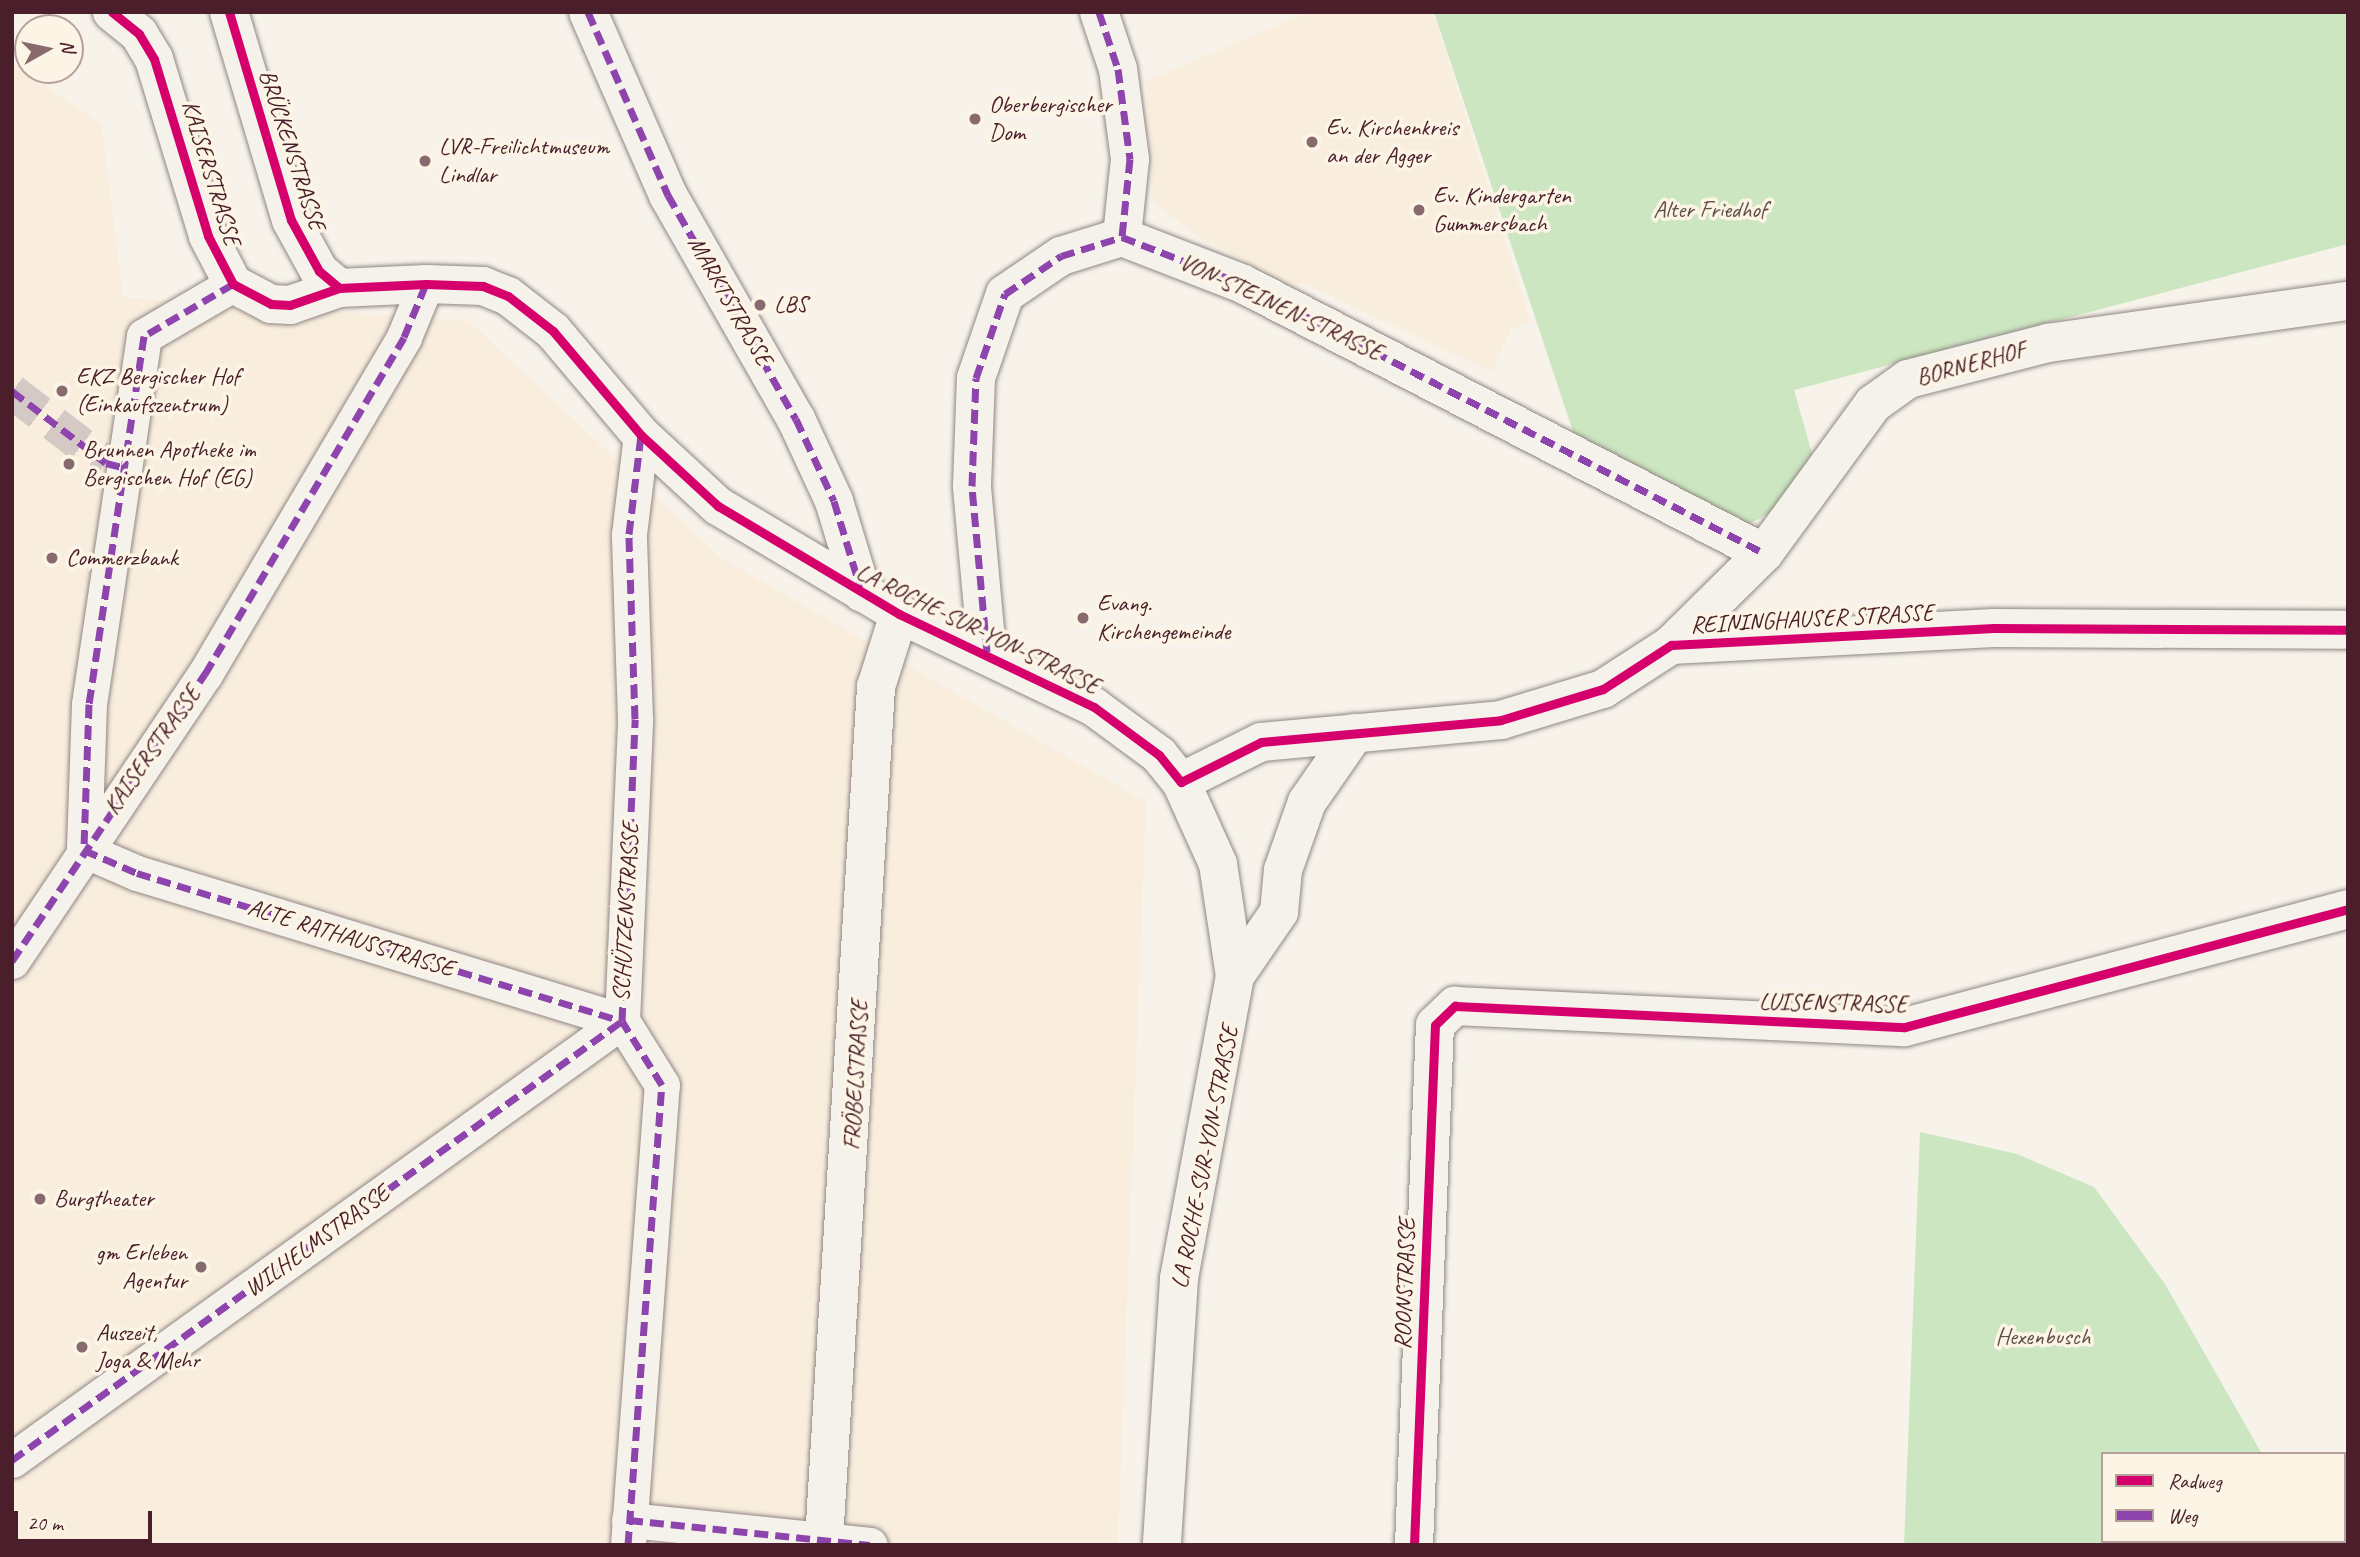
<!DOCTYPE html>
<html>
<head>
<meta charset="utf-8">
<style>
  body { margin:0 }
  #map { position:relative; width:2360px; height:1557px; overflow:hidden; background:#f7f3ea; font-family:Caveat,sans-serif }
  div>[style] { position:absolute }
  .built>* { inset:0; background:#f9eedd }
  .green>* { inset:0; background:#cbe6c0 }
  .pedestrian-tunnel>* { height:35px; margin-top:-17.5px; transform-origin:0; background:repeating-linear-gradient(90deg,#d4c9c4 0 35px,transparent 0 53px) }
  .roads { filter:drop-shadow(0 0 2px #908684) drop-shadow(0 0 2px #908684) }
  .pedestrian>* { height:35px; margin:-17.5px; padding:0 17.5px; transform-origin:17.5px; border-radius:17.5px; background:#f5f2ec }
  .minor>* { height:38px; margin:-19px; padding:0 19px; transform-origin:19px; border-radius:19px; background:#f5f2ec }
  .tertiary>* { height:38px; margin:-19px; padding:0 19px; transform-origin:19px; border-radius:19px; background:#f5f2ec }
  .quiet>* { height:7px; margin-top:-3.5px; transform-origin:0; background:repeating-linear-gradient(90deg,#8e44ad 0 14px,transparent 0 21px) }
  .cycleway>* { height:9px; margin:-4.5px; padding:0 4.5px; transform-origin:4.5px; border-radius:4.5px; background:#d6006c }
  .dots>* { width:19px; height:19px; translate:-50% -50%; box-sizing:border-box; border:4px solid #fcf5e5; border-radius:50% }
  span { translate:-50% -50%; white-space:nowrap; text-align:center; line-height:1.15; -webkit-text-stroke:7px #fcf5e5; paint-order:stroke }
  .poi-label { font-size:24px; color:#4a1f2b }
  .left { translate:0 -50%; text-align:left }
  .right { translate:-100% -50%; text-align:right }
  .street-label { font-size:24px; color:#4a1f2b }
  .park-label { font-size:24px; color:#614e48 }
  .frame { position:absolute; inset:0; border:14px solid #4a1f2b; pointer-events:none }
  .legend { position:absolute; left:2101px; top:1452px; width:245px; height:91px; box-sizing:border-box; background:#fcf5e5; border:2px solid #b59f9b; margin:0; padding:9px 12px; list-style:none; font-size:21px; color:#4a1f2b }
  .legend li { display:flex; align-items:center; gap:14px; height:35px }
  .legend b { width:35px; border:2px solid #b59f9b }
  .north { position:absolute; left:14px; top:14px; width:70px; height:70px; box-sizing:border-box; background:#fcf5e5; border:2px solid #b59f9b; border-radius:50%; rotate:81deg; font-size:19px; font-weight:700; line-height:28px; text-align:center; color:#4a1f2b }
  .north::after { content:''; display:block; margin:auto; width:24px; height:32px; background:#87696e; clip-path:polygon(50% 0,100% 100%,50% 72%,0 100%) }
  .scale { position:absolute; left:14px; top:1511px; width:138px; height:32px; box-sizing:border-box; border:4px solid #4a1f2b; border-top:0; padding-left:9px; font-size:21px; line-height:24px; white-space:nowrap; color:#4a1f2b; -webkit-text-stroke:5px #fcf5e5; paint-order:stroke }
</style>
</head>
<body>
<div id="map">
  <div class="built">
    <i style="clip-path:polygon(1308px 12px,1433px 12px,1531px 322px,1511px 329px,1492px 372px,1303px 283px,1292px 286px,1199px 237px,1153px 203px,1146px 81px)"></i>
    <i style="clip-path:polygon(12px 62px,102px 125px,123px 297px,469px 321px,720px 557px,1146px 802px,1118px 1545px,12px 1545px)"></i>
  </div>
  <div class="green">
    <i style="clip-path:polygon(1434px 12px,2348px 12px,2348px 244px,1794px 390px,1821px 485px,1742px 528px,1581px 456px)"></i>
    <i style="clip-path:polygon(1920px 1132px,2017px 1154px,2094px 1187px,2165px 1284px,2262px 1454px,2103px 1454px,2103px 1541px,2313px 1545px,1904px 1545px)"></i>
  </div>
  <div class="pedestrian-tunnel">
    <i style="left:12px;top:391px;width:118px;rotate:37.5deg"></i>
  </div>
  <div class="roads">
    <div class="pedestrian">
      <i style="left:233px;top:284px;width:103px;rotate:149.7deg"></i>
      <i style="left:144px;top:336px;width:372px;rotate:98.5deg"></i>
      <i style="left:89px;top:704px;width:146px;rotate:92deg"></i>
      <i style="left:84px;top:850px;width:58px;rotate:23.5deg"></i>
      <i style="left:137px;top:873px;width:507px;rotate:16.97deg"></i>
      <i style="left:12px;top:961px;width:346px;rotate:-56.1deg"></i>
      <i style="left:205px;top:674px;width:391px;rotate:-59.4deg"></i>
      <i style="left:404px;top:337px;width:57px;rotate:-67.5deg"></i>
      <i style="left:12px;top:1460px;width:752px;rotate:-35.74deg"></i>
      <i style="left:629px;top:1520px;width:242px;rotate:5.9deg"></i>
      <i style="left:628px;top:1545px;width:461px;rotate:-85.8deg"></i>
      <i style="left:662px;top:1085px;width:75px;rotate:-122deg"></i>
      <i style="left:622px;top:1021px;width:302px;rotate:-87.5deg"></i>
      <i style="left:635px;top:719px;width:185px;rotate:-91.9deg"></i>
      <i style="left:629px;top:534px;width:100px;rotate:-83.1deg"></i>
    </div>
    <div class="minor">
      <i style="left:588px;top:12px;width:200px;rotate:66.4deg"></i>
      <i style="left:668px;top:195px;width:258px;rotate:60.3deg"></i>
      <i style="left:796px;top:419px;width:90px;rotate:65.1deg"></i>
      <i style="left:834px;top:501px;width:96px;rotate:73.1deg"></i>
      <i style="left:1099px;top:12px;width:60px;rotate:71.6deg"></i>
      <i style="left:1118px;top:69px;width:91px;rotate:82.4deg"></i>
      <i style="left:1130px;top:159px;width:78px;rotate:95.9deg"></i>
      <i style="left:1671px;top:645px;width:131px;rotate:-44.7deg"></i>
      <i style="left:1764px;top:553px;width:185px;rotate:-53.8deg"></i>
      <i style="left:1873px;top:404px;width:43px;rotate:-35.5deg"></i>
      <i style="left:1908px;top:379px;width:145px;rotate:-14.4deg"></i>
      <i style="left:2048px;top:343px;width:303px;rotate:-8deg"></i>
      <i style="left:987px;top:652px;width:167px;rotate:-95.2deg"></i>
      <i style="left:972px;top:486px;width:108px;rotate:-87.9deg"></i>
      <i style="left:976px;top:378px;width:89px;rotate:-71deg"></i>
      <i style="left:1005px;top:294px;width:68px;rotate:-34.2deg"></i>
      <i style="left:1061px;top:256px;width:64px;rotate:-17.3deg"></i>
      <i style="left:1122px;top:237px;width:130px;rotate:21.2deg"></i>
      <i style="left:1243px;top:284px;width:586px;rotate:27.31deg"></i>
      <i style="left:1181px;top:782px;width:89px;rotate:-26.6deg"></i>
      <i style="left:1261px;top:742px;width:241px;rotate:-5.2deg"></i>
      <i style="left:1501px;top:720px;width:107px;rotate:-16.9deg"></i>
      <i style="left:1603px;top:689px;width:81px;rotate:-32.9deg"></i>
      <i style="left:1671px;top:645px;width:323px;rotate:-3deg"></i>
      <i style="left:1994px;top:628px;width:354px;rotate:0.3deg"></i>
      <i style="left:1235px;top:976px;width:78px;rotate:-55.5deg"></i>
      <i style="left:1279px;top:912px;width:42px;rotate:-84.6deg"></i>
      <i style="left:1283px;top:870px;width:72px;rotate:-70.6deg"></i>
      <i style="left:1307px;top:802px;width:84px;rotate:-55.2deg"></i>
      <i style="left:824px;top:1540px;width:855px;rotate:-86.51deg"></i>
      <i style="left:876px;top:687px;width:77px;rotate:-72.5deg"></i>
      <i style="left:1414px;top:1545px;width:520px;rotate:-87.69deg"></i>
      <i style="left:1435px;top:1025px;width:28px;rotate:-44deg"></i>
      <i style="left:1455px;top:1006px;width:450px;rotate:2.7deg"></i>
      <i style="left:1905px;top:1027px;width:458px;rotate:-14.9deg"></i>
    </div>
    <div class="tertiary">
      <i style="left:112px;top:12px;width:35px;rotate:39deg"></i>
      <i style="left:139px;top:34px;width:29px;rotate:59deg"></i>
      <i style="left:154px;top:59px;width:185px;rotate:73deg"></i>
      <i style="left:208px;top:236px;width:54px;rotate:62.5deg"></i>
      <i style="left:233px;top:284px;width:43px;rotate:27.8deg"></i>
      <i style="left:271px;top:304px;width:19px;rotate:3deg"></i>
      <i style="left:290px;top:305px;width:52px;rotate:-19.1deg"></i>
      <i style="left:339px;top:288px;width:87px;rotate:-2.6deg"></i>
      <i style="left:426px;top:284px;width:57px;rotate:2deg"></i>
      <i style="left:483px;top:286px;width:27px;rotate:22deg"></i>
      <i style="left:508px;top:296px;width:57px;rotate:37.9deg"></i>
      <i style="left:553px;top:331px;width:136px;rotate:49.8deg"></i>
      <i style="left:641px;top:435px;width:105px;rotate:42.7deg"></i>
      <i style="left:718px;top:506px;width:211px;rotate:30.8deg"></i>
      <i style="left:899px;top:614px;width:216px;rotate:25.5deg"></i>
      <i style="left:1094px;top:707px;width:81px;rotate:36.4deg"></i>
      <i style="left:1159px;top:755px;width:35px;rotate:51deg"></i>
      <i style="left:1181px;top:782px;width:90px;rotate:65.7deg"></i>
      <i style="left:1218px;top:864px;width:113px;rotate:81.4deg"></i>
      <i style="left:1235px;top:976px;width:308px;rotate:100.5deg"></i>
      <i style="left:1179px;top:1279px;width:267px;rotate:93.7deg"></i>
      <i style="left:229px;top:12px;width:217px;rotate:73.4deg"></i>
      <i style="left:291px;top:220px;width:58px;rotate:61.2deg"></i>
      <i style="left:319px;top:271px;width:26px;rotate:40deg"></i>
    </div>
  </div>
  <div class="quiet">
    <i style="left:588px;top:12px;width:200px;rotate:66.4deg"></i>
    <i style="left:668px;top:195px;width:258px;rotate:60.3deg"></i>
    <i style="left:796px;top:419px;width:90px;rotate:65.1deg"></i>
    <i style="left:834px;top:501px;width:93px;rotate:73.1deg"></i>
    <i style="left:1099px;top:12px;width:60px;rotate:71.6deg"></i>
    <i style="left:1118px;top:69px;width:91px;rotate:82.4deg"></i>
    <i style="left:1130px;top:159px;width:78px;rotate:95.9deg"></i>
    <i style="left:233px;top:284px;width:103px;rotate:149.7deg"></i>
    <i style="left:144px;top:336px;width:372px;rotate:98.5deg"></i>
    <i style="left:89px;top:704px;width:146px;rotate:92deg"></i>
    <i style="left:84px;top:850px;width:58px;rotate:23.5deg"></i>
    <i style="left:137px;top:873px;width:507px;rotate:16.97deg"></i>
    <i style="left:12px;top:391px;width:118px;rotate:37.5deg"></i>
    <i style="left:106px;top:463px;width:21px;rotate:14deg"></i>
    <i style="left:987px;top:652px;width:167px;rotate:-95.2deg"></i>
    <i style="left:972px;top:486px;width:108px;rotate:-87.9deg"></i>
    <i style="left:976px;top:378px;width:89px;rotate:-71deg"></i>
    <i style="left:1005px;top:294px;width:68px;rotate:-34.2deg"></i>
    <i style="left:1061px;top:256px;width:64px;rotate:-17.3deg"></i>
    <i style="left:1122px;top:237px;width:130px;rotate:21.2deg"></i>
    <i style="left:1243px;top:284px;width:586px;rotate:27.31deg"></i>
    <i style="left:12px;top:961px;width:346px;rotate:-56.1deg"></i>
    <i style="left:205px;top:674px;width:391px;rotate:-59.4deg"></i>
    <i style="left:404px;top:337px;width:57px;rotate:-67.5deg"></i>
    <i style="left:12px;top:1460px;width:752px;rotate:-35.74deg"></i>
    <i style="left:629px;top:1520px;width:242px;rotate:5.9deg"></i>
    <i style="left:628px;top:1545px;width:461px;rotate:-85.8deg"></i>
    <i style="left:662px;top:1085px;width:75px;rotate:-122deg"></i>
    <i style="left:622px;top:1021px;width:302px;rotate:-87.5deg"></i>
    <i style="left:635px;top:719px;width:185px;rotate:-91.9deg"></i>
    <i style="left:629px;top:534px;width:100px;rotate:-83.1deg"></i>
  </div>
  <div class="cycleway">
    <i style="left:112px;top:12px;width:35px;rotate:39deg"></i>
    <i style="left:139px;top:34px;width:29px;rotate:59deg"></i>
    <i style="left:154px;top:59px;width:185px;rotate:73deg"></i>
    <i style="left:208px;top:236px;width:54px;rotate:62.5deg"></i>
    <i style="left:233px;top:284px;width:43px;rotate:27.8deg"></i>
    <i style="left:271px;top:304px;width:19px;rotate:3deg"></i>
    <i style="left:290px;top:305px;width:52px;rotate:-19.1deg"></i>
    <i style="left:339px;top:288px;width:87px;rotate:-2.6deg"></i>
    <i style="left:426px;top:284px;width:57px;rotate:2deg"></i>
    <i style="left:483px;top:286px;width:27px;rotate:22deg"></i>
    <i style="left:508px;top:296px;width:57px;rotate:37.9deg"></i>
    <i style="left:553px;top:331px;width:136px;rotate:49.8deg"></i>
    <i style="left:641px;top:435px;width:105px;rotate:42.7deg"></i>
    <i style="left:718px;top:506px;width:211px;rotate:30.8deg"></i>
    <i style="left:899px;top:614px;width:216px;rotate:25.5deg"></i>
    <i style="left:1094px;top:707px;width:81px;rotate:36.4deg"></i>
    <i style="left:1159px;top:755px;width:35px;rotate:51deg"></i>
    <i style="left:1181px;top:782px;width:89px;rotate:-26.6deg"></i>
    <i style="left:1261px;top:742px;width:241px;rotate:-5.2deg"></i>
    <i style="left:1501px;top:720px;width:107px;rotate:-16.9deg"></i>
    <i style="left:1603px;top:689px;width:81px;rotate:-32.9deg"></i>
    <i style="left:1671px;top:645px;width:323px;rotate:-3deg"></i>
    <i style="left:1994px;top:628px;width:354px;rotate:0.3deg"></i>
    <i style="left:229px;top:12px;width:217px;rotate:73.4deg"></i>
    <i style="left:291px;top:220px;width:58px;rotate:61.2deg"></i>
    <i style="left:319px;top:271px;width:26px;rotate:40deg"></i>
    <i style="left:1414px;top:1545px;width:520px;rotate:-87.69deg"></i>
    <i style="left:1435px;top:1025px;width:28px;rotate:-44deg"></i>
    <i style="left:1455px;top:1006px;width:450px;rotate:2.7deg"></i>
    <i style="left:1905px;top:1027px;width:458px;rotate:-14.9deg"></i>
  </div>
  <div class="dots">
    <i style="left:975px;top:119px;background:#87696e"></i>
    <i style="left:1312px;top:142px;background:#87696e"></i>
    <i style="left:425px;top:161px;background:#87696e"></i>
    <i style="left:1419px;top:210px;background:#87696e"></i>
    <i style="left:760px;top:305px;background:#87696e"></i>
    <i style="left:62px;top:391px;background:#87696e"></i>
    <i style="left:69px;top:464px;background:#87696e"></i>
    <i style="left:52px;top:558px;background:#87696e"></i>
    <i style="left:1083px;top:618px;background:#87696e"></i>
    <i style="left:40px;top:1199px;background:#87696e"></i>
    <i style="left:201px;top:1267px;background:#87696e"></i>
    <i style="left:82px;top:1347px;background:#87696e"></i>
  </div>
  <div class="poi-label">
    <span class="left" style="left:989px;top:119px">Oberbergischer<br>Dom</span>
    <span class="left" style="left:1326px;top:142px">Ev. Kirchenkreis<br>an der Agger</span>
    <span class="left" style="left:439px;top:161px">LVR-Freilichtmuseum<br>Lindlar</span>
    <span class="left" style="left:1433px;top:210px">Ev. Kindergarten<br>Gummersbach</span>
    <span class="left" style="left:774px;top:305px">LBS</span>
    <span class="left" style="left:76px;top:391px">EKZ Bergischer Hof<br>(Einkaufszentrum)</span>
    <span class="left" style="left:83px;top:464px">Brunnen Apotheke im<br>Bergischen Hof (EG)</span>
    <span class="left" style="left:66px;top:558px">Commerzbank</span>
    <span class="left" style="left:1097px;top:618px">Evang.<br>Kirchengemeinde</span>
    <span class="left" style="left:54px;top:1199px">Burgtheater</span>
    <span class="right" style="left:187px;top:1267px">gm Erleben<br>Agentur</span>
    <span class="left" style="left:96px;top:1347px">Auszeit,<br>Joga &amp; Mehr</span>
  </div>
  <div class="street-label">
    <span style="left:292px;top:150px;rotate:72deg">BRÜCKENSTRASSE</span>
    <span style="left:211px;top:173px;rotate:73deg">KAISERSTRASSE</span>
    <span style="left:730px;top:301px;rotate:60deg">MARKTSTRASSE</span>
    <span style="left:1281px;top:307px;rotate:25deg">VON-STEINEN-STRASSE</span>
    <span style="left:1971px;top:364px;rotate:-15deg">BORNERHOF</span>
    <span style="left:1812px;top:619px;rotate:-3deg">REININGHAUSER STRASSE</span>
    <span style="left:978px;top:629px;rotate:26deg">LA ROCHE-SUR-YON-STRASSE</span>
    <span style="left:152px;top:750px;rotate:-55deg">KAISERSTRASSE</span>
    <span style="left:626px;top:912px;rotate:-87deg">SCHÜTZENSTRASSE</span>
    <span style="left:351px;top:938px;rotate:17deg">ALTE RATHAUSSTRASSE</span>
    <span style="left:1833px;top:1003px;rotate:1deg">LUISENSTRASSE</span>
    <span style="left:856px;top:1075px;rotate:-87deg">FRÖBELSTRASSE</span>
    <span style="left:1205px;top:1157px;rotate:-79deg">LA ROCHE-SUR-YON-STRASSE</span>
    <span style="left:317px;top:1241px;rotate:-36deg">WILHELMSTRASSE</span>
    <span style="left:1405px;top:1284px;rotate:-88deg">ROONSTRASSE</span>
  </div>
  <div class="park-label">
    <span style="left:1710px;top:210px">Alter Friedhof</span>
    <span style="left:2043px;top:1337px">Hexenbusch</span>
  </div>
  <div class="frame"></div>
  <ul class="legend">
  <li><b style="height:9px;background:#d6006c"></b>Radweg</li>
  <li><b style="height:9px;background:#8e44ad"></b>Weg</li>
  </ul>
  <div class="north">N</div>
  <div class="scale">20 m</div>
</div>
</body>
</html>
